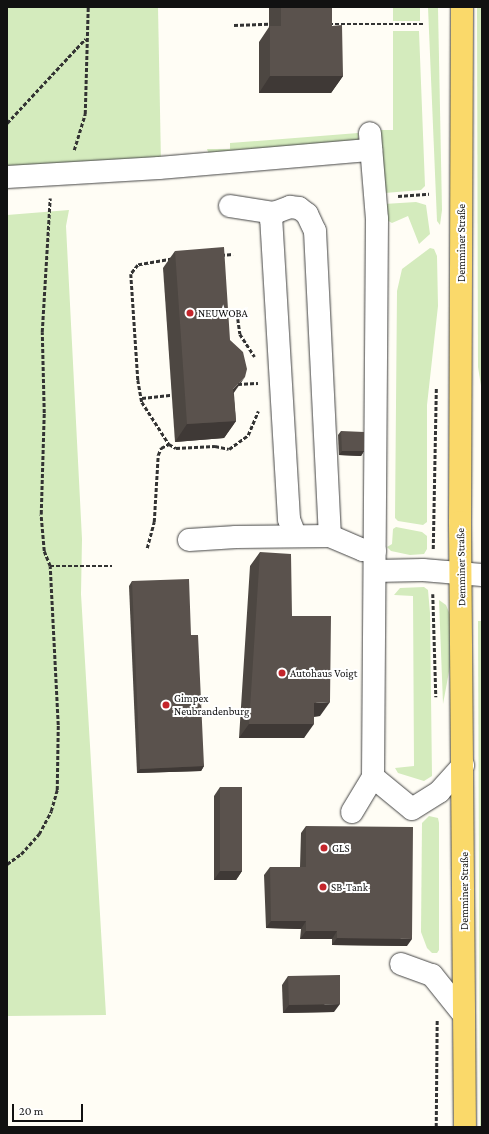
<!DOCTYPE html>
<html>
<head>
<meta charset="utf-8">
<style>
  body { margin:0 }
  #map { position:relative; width:489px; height:1134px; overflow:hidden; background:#fffdf5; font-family:"Crimson Pro",serif }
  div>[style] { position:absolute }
  .green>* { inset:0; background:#d4ebbd }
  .path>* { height:2.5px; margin-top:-1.25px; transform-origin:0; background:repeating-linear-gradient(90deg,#333 0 4px,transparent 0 6px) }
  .roads { filter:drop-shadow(0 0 1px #444) drop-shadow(0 0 1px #444) }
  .minor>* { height:22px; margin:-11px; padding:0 11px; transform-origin:11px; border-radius:11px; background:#fff }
  .major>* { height:22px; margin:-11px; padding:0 11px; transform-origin:11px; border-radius:11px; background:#fad96a }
  .wall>* { inset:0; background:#4d4742 }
  .shaded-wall>* { inset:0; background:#3f3936 }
  .building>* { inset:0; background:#5a524d }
  .dots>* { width:11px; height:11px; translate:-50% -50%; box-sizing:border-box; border:2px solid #fff; border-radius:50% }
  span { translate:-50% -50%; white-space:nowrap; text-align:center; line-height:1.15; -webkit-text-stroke:4px #fff; paint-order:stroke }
  .street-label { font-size:11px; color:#111 }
  .poi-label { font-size:11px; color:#111 }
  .left { translate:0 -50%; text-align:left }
  .frame { position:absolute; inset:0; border:8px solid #111; pointer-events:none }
  .scale { position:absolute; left:12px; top:1104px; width:71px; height:18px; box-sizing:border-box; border:2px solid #111; border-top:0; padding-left:5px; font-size:12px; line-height:14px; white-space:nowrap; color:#111; -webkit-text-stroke:3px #fff; paint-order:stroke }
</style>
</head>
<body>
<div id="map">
  <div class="green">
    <i style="clip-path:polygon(7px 7px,158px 7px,161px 163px,7px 172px)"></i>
    <i style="clip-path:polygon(393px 7px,420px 7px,420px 21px,393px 21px)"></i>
    <i style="clip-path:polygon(428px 7px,438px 8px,442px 210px,440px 225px,437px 221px)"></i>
    <i style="clip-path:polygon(477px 7px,482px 7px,482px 392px,478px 367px)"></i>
    <i style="clip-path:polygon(393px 31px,419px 31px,425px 186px,421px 190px,385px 193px,378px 130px,393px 130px)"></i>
    <i style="clip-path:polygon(358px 133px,359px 142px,323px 147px,289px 146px,237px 150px,210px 157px,207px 149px,230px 149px,230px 143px)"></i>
    <i style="clip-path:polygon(416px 202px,426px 205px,430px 234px,419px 244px,408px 216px,392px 223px,385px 219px,384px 204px)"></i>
    <i style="clip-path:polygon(69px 210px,66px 226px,82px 539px,81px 594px,106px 1015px,7px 1016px,7px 215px)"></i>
    <i style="clip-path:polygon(430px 248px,434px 249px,437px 256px,438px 306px,427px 405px,427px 522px,423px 525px,398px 521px,395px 518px,397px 291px,402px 269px)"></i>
    <i style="clip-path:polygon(396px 527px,422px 532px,427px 536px,427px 549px,424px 554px,410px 555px,391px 551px,387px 547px,392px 544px,393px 529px)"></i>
    <i style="clip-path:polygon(424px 587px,428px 590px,430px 613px,432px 776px,424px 781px,398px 773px,395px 768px,414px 766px,413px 596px,394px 595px,400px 588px)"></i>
    <i style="clip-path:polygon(439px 600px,446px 605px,451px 617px,451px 661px,443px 704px)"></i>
    <i style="clip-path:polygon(478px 621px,482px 621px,482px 1127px,480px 1127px)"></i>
    <i style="clip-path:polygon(429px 816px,438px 818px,439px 823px,439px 950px,437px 953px,432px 953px,427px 948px,421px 932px,422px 823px)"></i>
  </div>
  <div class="path">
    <i style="left:329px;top:24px;width:96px"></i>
    <i style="left:234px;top:25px;width:35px;rotate:-2deg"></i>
    <i style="left:7px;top:123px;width:115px;rotate:-47.1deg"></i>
    <i style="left:74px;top:150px;width:38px;rotate:-73deg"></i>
    <i style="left:85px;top:114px;width:107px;rotate:-88.4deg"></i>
    <i style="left:398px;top:196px;width:31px;rotate:-4deg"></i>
    <i style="left:221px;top:255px;width:12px;rotate:-5deg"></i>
    <i style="left:172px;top:259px;width:35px;rotate:170deg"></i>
    <i style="left:138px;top:265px;width:11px;rotate:128deg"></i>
    <i style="left:131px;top:274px;width:106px;rotate:86.2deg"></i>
    <i style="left:138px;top:380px;width:22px;rotate:80deg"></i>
    <i style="left:142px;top:402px;width:50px;rotate:57.3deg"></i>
    <i style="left:169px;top:444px;width:8px;rotate:30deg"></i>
    <i style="left:176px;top:448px;width:39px;rotate:-3deg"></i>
    <i style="left:215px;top:446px;width:14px;rotate:12deg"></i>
    <i style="left:229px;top:449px;width:24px;rotate:-36deg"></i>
    <i style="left:248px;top:435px;width:26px;rotate:-67deg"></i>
    <i style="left:238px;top:319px;width:15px;rotate:82deg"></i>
    <i style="left:240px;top:334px;width:27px;rotate:57deg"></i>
    <i style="left:238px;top:384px;width:20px;rotate:-3deg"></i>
    <i style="left:142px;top:398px;width:30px;rotate:-6deg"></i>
    <i style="left:147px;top:548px;width:27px;rotate:-75deg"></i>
    <i style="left:154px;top:522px;width:67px;rotate:-86.6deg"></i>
    <i style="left:158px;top:455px;width:8px;rotate:-67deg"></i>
    <i style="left:161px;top:448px;width:9px;rotate:-27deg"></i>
    <i style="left:433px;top:549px;width:161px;rotate:-88.9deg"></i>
    <i style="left:50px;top:566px;width:62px"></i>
    <i style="left:433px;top:594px;width:103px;rotate:88.3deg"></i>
    <i style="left:7px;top:864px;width:17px;rotate:-36deg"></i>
    <i style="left:21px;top:854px;width:27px;rotate:-48deg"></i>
    <i style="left:39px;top:834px;width:26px;rotate:-62deg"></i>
    <i style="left:51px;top:811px;width:22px;rotate:-74deg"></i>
    <i style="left:57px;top:790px;width:65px;rotate:-89.1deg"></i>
    <i style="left:58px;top:725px;width:159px;rotate:-92.9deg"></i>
    <i style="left:50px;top:566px;width:16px;rotate:-112deg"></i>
    <i style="left:44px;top:551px;width:37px;rotate:-95deg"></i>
    <i style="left:41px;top:514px;width:101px;rotate:-88.3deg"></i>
    <i style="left:44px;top:413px;width:81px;rotate:-91.4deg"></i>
    <i style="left:42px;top:332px;width:134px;rotate:-86.6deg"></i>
    <i style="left:436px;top:1127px;width:108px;rotate:-89.5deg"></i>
  </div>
  <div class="roads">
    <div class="minor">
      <i style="left:7px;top:177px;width:152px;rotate:-3.4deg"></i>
      <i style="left:159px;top:168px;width:213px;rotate:-4.9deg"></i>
      <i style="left:230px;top:206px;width:45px;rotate:9deg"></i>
      <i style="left:295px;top:535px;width:17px;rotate:-111deg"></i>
      <i style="left:289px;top:519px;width:300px;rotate:-93.4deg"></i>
      <i style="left:271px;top:220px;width:8px;rotate:-67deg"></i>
      <i style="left:274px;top:213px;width:17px;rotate:-21deg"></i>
      <i style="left:290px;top:207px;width:9px;rotate:6deg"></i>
      <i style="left:299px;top:208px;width:10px;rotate:37deg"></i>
      <i style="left:307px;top:214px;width:19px;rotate:65deg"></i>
      <i style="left:315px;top:231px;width:305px;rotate:87.2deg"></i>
      <i style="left:189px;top:540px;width:47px;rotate:-3.7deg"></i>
      <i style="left:236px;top:537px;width:94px;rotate:-0.6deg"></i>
      <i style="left:330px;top:536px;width:36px;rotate:23deg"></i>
      <i style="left:363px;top:550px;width:12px;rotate:5deg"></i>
      <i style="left:375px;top:571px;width:48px;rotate:-1.2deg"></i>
      <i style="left:423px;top:570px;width:59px;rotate:4.8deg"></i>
      <i style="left:373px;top:777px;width:50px;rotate:39.4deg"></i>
      <i style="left:412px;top:809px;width:32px;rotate:-32deg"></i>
      <i style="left:439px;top:792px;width:36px;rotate:-48deg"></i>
      <i style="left:352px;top:812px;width:41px;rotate:-59deg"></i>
      <i style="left:373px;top:777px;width:558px;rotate:-89.59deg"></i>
      <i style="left:377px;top:219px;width:86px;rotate:-94.7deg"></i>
      <i style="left:401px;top:964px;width:33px;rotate:20deg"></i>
      <i style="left:432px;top:975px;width:51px;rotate:51.3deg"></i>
    </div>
    <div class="major">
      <i style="left:462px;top:7px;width:515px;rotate:90.22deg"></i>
      <i style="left:460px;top:522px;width:605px;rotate:89.53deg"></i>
    </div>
  </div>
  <div class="wall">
    <i style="clip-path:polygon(269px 7px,332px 7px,332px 26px,343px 76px,331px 93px,259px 93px,259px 42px,269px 27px)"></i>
    <i style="clip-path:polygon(175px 251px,234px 394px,236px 421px,224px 438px,175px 442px,163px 268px)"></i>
    <i style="clip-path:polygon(341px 431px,364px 451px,361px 456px,339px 455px,338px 435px)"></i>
    <i style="clip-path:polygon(260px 552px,292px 616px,320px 716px,314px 717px,304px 738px,239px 738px,250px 566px)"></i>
    <i style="clip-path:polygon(132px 581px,204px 766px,201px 771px,137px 773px,129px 586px)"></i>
    <i style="clip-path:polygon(220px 787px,242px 871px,236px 880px,214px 880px,214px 796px)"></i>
    <i style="clip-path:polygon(306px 826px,407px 946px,332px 945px,332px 939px,300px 939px,301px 929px,266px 928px,264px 875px,270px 867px,300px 867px,301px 833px)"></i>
    <i style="clip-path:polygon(288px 976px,334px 1012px,283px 1013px,282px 985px)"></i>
  </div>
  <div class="shaded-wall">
    <i style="clip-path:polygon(270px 76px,343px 76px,331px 93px,259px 93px)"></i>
    <i style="clip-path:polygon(245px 377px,233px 394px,233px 389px)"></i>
    <i style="clip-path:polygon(236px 421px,224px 438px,175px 442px,187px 424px)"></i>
    <i style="clip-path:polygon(342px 451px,364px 451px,361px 456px,339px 455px)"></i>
    <i style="clip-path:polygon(330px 702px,320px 716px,304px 717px,314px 703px)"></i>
    <i style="clip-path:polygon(249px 724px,314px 724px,304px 738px,239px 738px)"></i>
    <i style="clip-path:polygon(204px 766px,201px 771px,137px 773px,140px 769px)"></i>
    <i style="clip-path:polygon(220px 871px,242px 871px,236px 880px,214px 880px)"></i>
    <i style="clip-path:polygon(271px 921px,306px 921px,301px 929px,266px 928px)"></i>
    <i style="clip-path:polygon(306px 931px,337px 931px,332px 939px,300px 939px)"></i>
    <i style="clip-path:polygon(337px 938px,412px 939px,407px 946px,332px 945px)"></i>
    <i style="clip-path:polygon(340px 1004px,334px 1012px,283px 1013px,289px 1005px)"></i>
  </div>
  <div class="building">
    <i style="clip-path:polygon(281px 7px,332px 7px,332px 26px,342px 25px,343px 76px,270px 76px,270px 26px,281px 26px)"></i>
    <i style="clip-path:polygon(224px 247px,230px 340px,243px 352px,247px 369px,245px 377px,233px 389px,236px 421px,187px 424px,175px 251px)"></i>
    <i style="clip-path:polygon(341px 431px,364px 432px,364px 451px,342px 451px)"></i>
    <i style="clip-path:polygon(260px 552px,291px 554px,292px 616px,331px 616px,330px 702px,314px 703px,314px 724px,249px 724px)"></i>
    <i style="clip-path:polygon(189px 579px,191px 635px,198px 635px,204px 766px,140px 769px,132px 581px)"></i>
    <i style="clip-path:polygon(220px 787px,242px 787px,242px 871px,220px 871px)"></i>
    <i style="clip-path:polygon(306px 826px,413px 827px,412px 939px,337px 938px,337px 931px,306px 931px,306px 921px,271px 921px,270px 867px,306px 867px)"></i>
    <i style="clip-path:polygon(340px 975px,340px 1004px,289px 1005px,288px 976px)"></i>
  </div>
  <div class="dots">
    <i style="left:190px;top:313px;background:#c4252b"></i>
    <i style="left:282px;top:673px;background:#c4252b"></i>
    <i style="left:166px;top:705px;background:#c4252b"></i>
    <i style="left:324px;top:848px;background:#c4252b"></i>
    <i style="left:323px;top:887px;background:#c4252b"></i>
  </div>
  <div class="street-label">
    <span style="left:461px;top:243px;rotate:-90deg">Demminer Straße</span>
    <span style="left:461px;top:567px;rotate:-91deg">Demminer Straße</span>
    <span style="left:464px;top:891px;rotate:-90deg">Demminer Straße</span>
  </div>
  <div class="poi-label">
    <span class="left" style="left:198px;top:313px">NEUWOBA</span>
    <span class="left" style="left:290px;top:673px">Autohaus Voigt</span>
    <span class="left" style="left:174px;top:705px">Gimpex<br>Neubrandenburg</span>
    <span class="left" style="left:332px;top:848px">GLS</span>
    <span class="left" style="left:331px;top:887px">SB-Tank</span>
  </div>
  <div class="frame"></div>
  <div class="scale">20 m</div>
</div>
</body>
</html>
